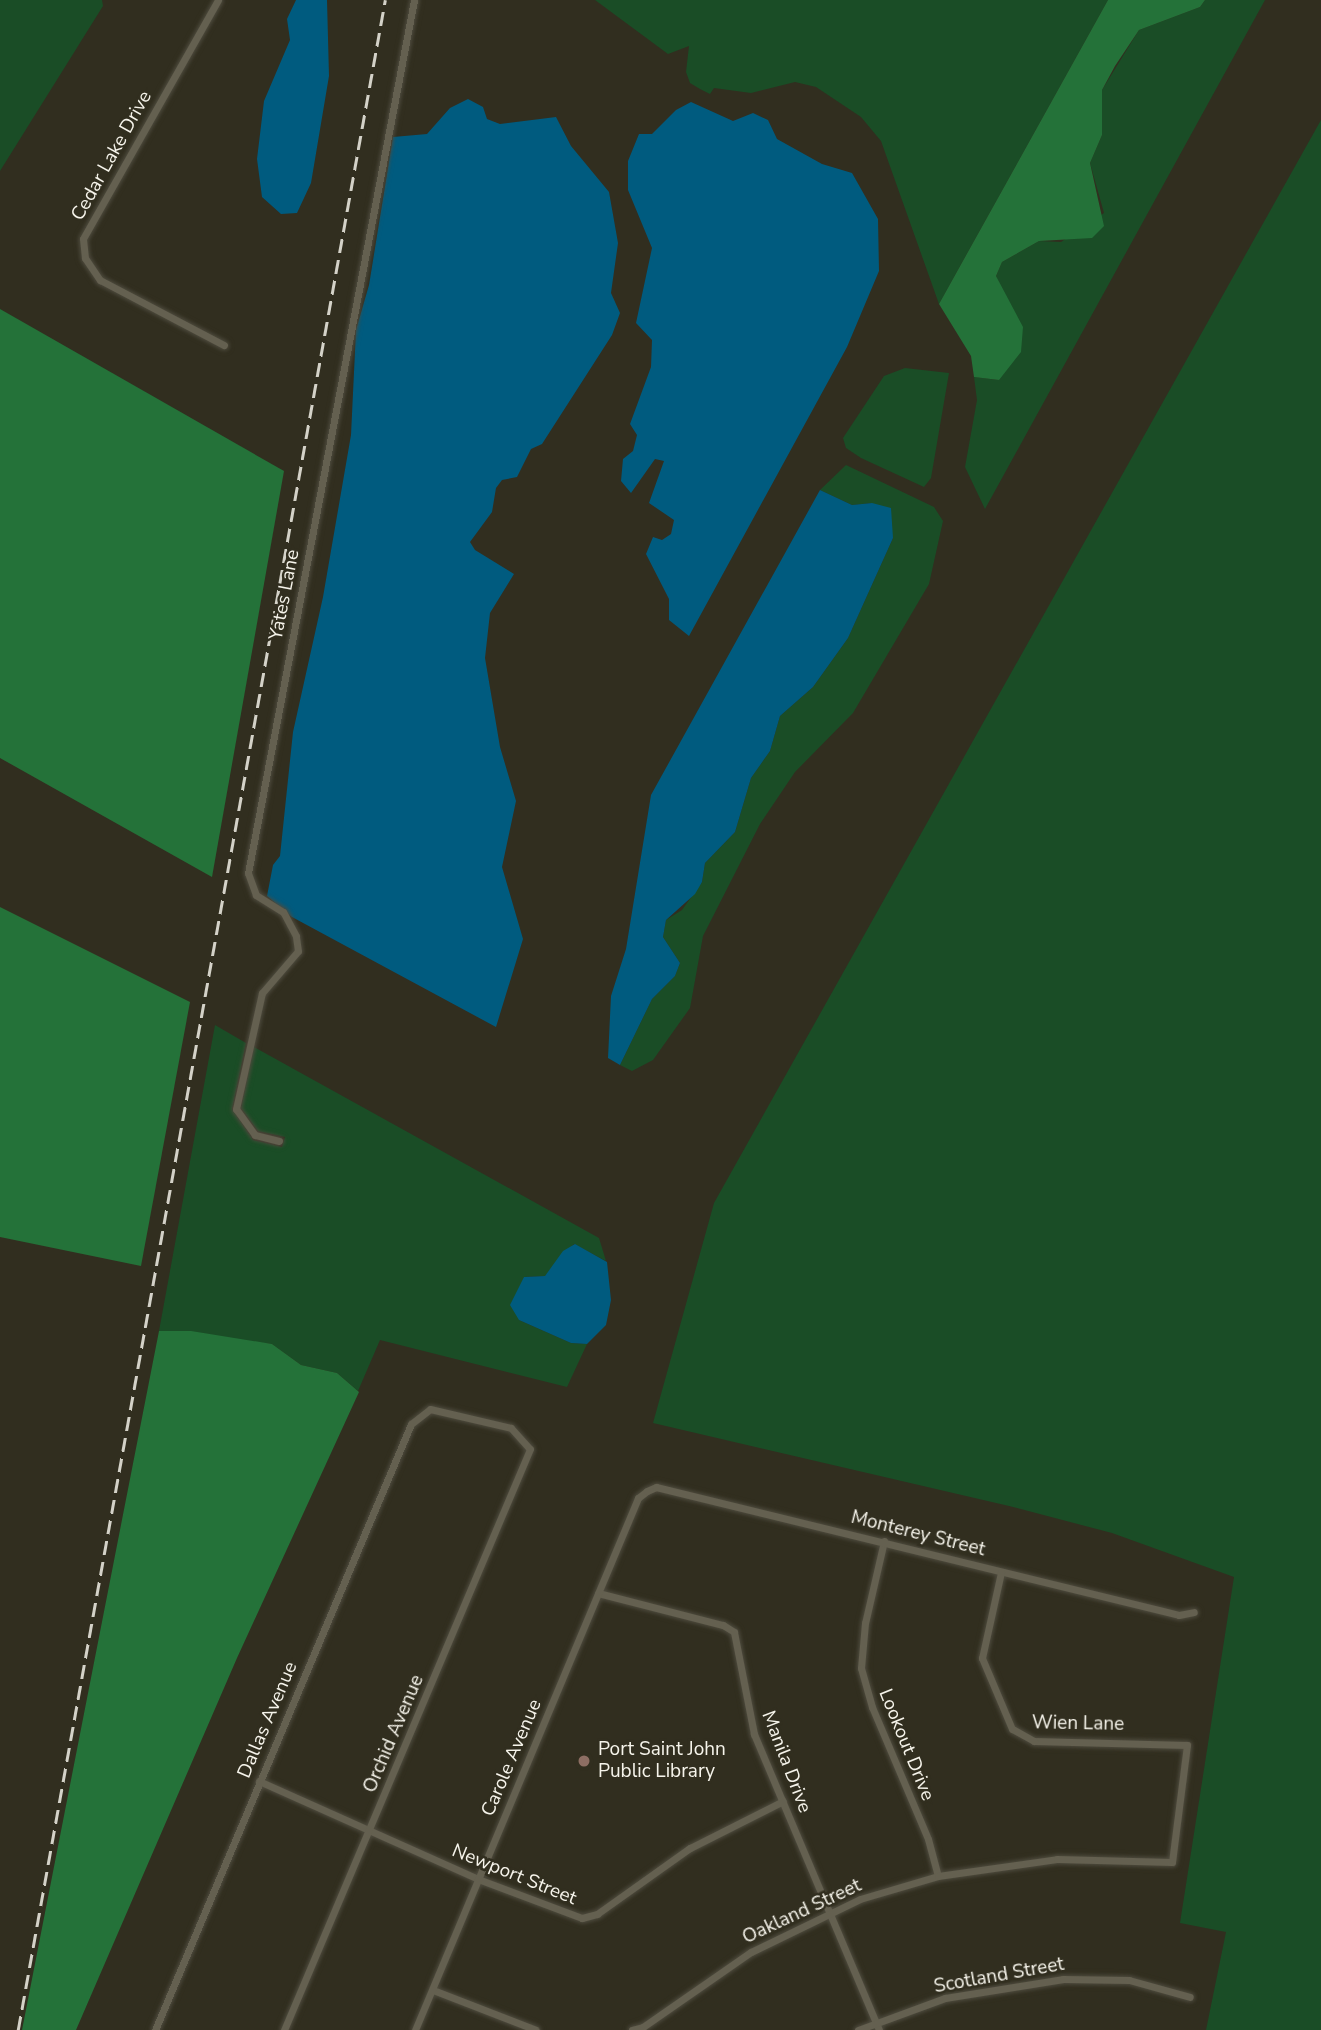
<!DOCTYPE html>
<html>
<head>
<meta charset="utf-8">
<style>
  body { margin:0 }
  #map { position:relative; width:1321px; height:2030px; overflow:hidden; background:#312e1f; font-family:"Nunito Sans",sans-serif }
  div>[style] { position:absolute }
  .green>* { inset:0; background:#1a4d26 }
  .forest>* { inset:0; background:#247239 }
  .water>* { inset:0; background:#005b7f }
  .roads { filter:drop-shadow(0 0 2px #4e4b3e) drop-shadow(0 0 2px #4e4b3e) }
  .minor>* { height:7px; margin:-3.5px; padding:0 3.5px; transform-origin:3.5px; border-radius:3.5px; background:#646050 }
  .rail>* { height:2.5px; margin-top:-1.25px; transform-origin:0; background:repeating-linear-gradient(90deg,#d4d2c8 0 14px,transparent 0 21px) }
  .dots>* { width:19px; height:19px; translate:-50% -50%; box-sizing:border-box; border:4px solid #312e1f; border-radius:50% }
  span { translate:-50% -50%; white-space:nowrap; text-align:center; line-height:1.15; -webkit-text-stroke:5px #312e1f; paint-order:stroke }
  .street-label { font-size:19px; color:#f6f4eb }
  .poi-label { font-size:19px; color:#f6f4eb }
  .left { translate:0 -50%; text-align:left }
</style>
</head>
<body>
<div id="map">
  <div class="green">
    <i style="clip-path:polygon(0 0,102px 0,103px 6px,0 171px)"></i>
    <i style="clip-path:polygon(595px 0,1108px 0,939px 304px,881px 141px,861px 117px,816px 87px,795px 82px,751px 93px,714px 88px,710px 94px,700px 89px,690px 83px,686px 72px,689px 46px,668px 54px)"></i>
    <i style="clip-path:polygon(1205px 0,1265px 0,985px 509px,965px 467px,977px 400px,974px 377px,999px 380px,1007px 301px,996px 276px,1002px 262px,1039px 241px,1061px 242px,1104px 213px,1090px 163px,1102px 135px,1102px 90px,1139px 30px,1200px 7px)"></i>
    <i style="clip-path:polygon(1321px 120px,1321px 2030px,1206px 2030px,1226px 1932px,1180px 1923px,1234px 1577px,1112px 1533px,1009px 1506px,653px 1423px,714px 1203px)"></i>
    <i style="clip-path:polygon(905px 368px,949px 373px,931px 478px,924px 487px,861px 458px,846px 448px,843px 438px,884px 376px)"></i>
    <i style="clip-path:polygon(846px 465px,934px 507px,943px 521px,929px 584px,853px 713px,795px 772px,760px 824px,703px 936px,690px 1008px,653px 1060px,632px 1071px,620px 1065px,652px 999px,675px 976px,680px 963px,663px 937px,666px 920px,682px 910px,702px 882px,705px 863px,735px 832px,751px 778px,770px 751px,780px 716px,813px 687px,848px 638px,893px 538px,872px 503px,852px 505px,820px 490px)"></i>
    <i style="clip-path:polygon(215px 1025px,246px 1043px,232px 1109px,253px 1140px,282px 1147px,285px 1137px,258px 1131px,241px 1108px,254px 1047px,599px 1238px,606px 1261px,574px 1244px,545px 1276px,524px 1277px,519px 1320px,571px 1343px,587px 1344px,567px 1387px,380px 1340px,358px 1391px,337px 1373px,301px 1365px,272px 1344px,159px 1331px)"></i>
  </div>
  <div class="forest">
    <i style="clip-path:polygon(1108px 0,1205px 0,1200px 7px,1139px 30px,1115px 66px,1102px 90px,1102px 135px,1090px 163px,1104px 226px,1092px 238px,1039px 241px,1002px 262px,996px 276px,1023px 327px,1021px 352px,999px 380px,974px 377px,971px 356px,939px 304px)"></i>
    <i style="clip-path:polygon(0 309px,284px 471px,212px 877px,0 758px)"></i>
    <i style="clip-path:polygon(0 907px,190px 1002px,141px 1266px,0 1237px)"></i>
    <i style="clip-path:polygon(159px 1331px,191px 1331px,272px 1344px,301px 1365px,337px 1373px,359px 1392px,237px 1658px,76px 2030px,22px 2030px)"></i>
  </div>
  <div class="water">
    <i style="clip-path:polygon(296px 0,327px 0,329px 76px,311px 183px,297px 213px,281px 214px,262px 197px,257px 159px,264px 101px,290px 40px,287px 19px)"></i>
    <i style="clip-path:polygon(468px 99px,483px 107px,487px 119px,500px 124px,556px 117px,571px 146px,609px 192px,618px 243px,611px 293px,620px 313px,612px 335px,542px 444px,531px 449px,517px 477px,502px 480px,496px 488px,492px 512px,470px 542px,475px 550px,514px 574px,490px 613px,485px 658px,500px 747px,516px 801px,502px 867px,523px 939px,496px 1027px,292px 917px,267px 896px,273px 865px,280px 856px,293px 732px,323px 597px,351px 435px,356px 330px,369px 285px,393px 137px,427px 134px,450px 108px)"></i>
    <i style="clip-path:polygon(691px 102px,733px 121px,753px 113px,768px 120px,777px 139px,822px 164px,852px 173px,878px 219px,879px 271px,847px 347px,689px 636px,669px 620px,669px 599px,646px 554px,653px 537px,662px 540px,671px 534px,674px 520px,649px 503px,664px 461px,655px 459px,631px 493px,621px 481px,623px 459px,633px 451px,637px 435px,630px 424px,651px 367px,652px 340px,636px 323px,652px 248px,628px 190px,628px 161px,639px 134px,652px 134px,676px 110px)"></i>
    <i style="clip-path:polygon(820px 490px,852px 505px,872px 503px,891px 508px,893px 538px,848px 638px,813px 687px,780px 716px,770px 751px,751px 778px,735px 832px,705px 863px,702px 882px,695px 894px,666px 920px,663px 937px,680px 963px,675px 976px,652px 999px,620px 1065px,608px 1058px,611px 996px,626px 949px,651px 795px)"></i>
    <i style="clip-path:polygon(575px 1244px,607px 1262px,611px 1300px,606px 1325px,587px 1344px,571px 1343px,519px 1320px,510px 1305px,524px 1277px,545px 1276px,563px 1251px)"></i>
  </div>
  <div class="roads">
    <div class="minor">
      <i style="left:218px;top:0;width:274px;rotate:119.5deg"></i>
      <i style="left:83px;top:239px;width:19px;rotate:84deg"></i>
      <i style="left:85px;top:258px;width:27px;rotate:56deg"></i>
      <i style="left:100px;top:280px;width:140px;rotate:27.7deg"></i>
      <i style="left:279px;top:1141px;width:25px;rotate:-166deg"></i>
      <i style="left:255px;top:1135px;width:32px;rotate:-126deg"></i>
      <i style="left:236px;top:1109px;width:119px;rotate:-77.4deg"></i>
      <i style="left:262px;top:993px;width:55px;rotate:-49.4deg"></i>
      <i style="left:298px;top:951px;width:15px;rotate:-98deg"></i>
      <i style="left:296px;top:936px;width:27px;rotate:-118deg"></i>
      <i style="left:283px;top:912px;width:32px;rotate:-148deg"></i>
      <i style="left:256px;top:895px;width:23px;rotate:-110deg"></i>
      <i style="left:248px;top:873px;width:889px;rotate:-79.23deg"></i>
      <i style="left:884px;top:1541px;width:84px;rotate:103deg"></i>
      <i style="left:865px;top:1623px;width:45px;rotate:95.1deg"></i>
      <i style="left:861px;top:1668px;width:41px;rotate:74.2deg"></i>
      <i style="left:872px;top:1707px;width:143px;rotate:67deg"></i>
      <i style="left:928px;top:1839px;width:38px;rotate:75deg"></i>
      <i style="left:598px;top:1593px;width:129px;rotate:14.4deg"></i>
      <i style="left:723px;top:1625px;width:13px;rotate:32deg"></i>
      <i style="left:734px;top:1632px;width:104px;rotate:78.9deg"></i>
      <i style="left:754px;top:1734px;width:321px;rotate:67.1deg"></i>
      <i style="left:259px;top:1781px;width:240px;rotate:24.1deg"></i>
      <i style="left:478px;top:1879px;width:111px;rotate:20.6deg"></i>
      <i style="left:582px;top:1918px;width:16px;rotate:-15deg"></i>
      <i style="left:597px;top:1914px;width:114px;rotate:-35.4deg"></i>
      <i style="left:690px;top:1848px;width:104px;rotate:-26.8deg"></i>
      <i style="left:433px;top:1990px;width:110px;rotate:21.2deg"></i>
      <i style="left:155px;top:2030px;width:658px;rotate:-67.1deg"></i>
      <i style="left:411px;top:1424px;width:24px;rotate:-38deg"></i>
      <i style="left:430px;top:1409px;width:83px;rotate:13.2deg"></i>
      <i style="left:511px;top:1428px;width:28px;rotate:48deg"></i>
      <i style="left:530px;top:1449px;width:631px;rotate:112.95deg"></i>
      <i style="left:415px;top:2030px;width:577px;rotate:-67.26deg"></i>
      <i style="left:638px;top:1498px;width:11px;rotate:-38deg"></i>
      <i style="left:647px;top:1491px;width:10px;rotate:-24deg"></i>
      <i style="left:656px;top:1487px;width:538px;rotate:13.75deg"></i>
      <i style="left:1179px;top:1615px;width:15px;rotate:-11deg"></i>
      <i style="left:632px;top:2030px;width:11px;rotate:-15deg"></i>
      <i style="left:643px;top:2027px;width:131px;rotate:-34.8deg"></i>
      <i style="left:751px;top:1952px;width:121px;rotate:-25.9deg"></i>
      <i style="left:860px;top:1899px;width:81px;rotate:-16.4deg"></i>
      <i style="left:938px;top:1876px;width:120px;rotate:-8.1deg"></i>
      <i style="left:1057px;top:1859px;width:115px;rotate:1.5deg"></i>
      <i style="left:1172px;top:1862px;width:118px;rotate:-82.7deg"></i>
      <i style="left:1187px;top:1745px;width:153px;rotate:-178.5deg"></i>
      <i style="left:1034px;top:1741px;width:25px;rotate:-151deg"></i>
      <i style="left:1012px;top:1729px;width:77px;rotate:-112.9deg"></i>
      <i style="left:982px;top:1658px;width:88px;rotate:-77.5deg"></i>
      <i style="left:858px;top:2030px;width:93px;rotate:-20.2deg"></i>
      <i style="left:945px;top:1998px;width:120px;rotate:-9.1deg"></i>
      <i style="left:1063px;top:1979px;width:66px;rotate:0.9deg"></i>
      <i style="left:1129px;top:1980px;width:63px;rotate:15.6deg"></i>
    </div>
  </div>
  <div class="rail">
    <i style="left:18px;top:2030px;width:2063px;rotate:-79.75deg"></i>
  </div>
  <div class="dots">
    <i style="left:584px;top:1761px;background:#8d6e63"></i>
  </div>
  <div class="street-label">
    <span style="left:112px;top:156px;rotate:-61deg">Cedar Lake Drive</span>
    <span style="left:285px;top:595px;rotate:-79deg">Yates Lane</span>
    <span style="left:918px;top:1534px;rotate:14deg">Monterey Street</span>
    <span style="left:268px;top:1720px;rotate:-67deg">Dallas Avenue</span>
    <span style="left:1078px;top:1724px;rotate:1deg">Wien Lane</span>
    <span style="left:394px;top:1734px;rotate:-67deg">Orchid Avenue</span>
    <span style="left:906px;top:1745px;rotate:68deg">Lookout Drive</span>
    <span style="left:512px;top:1758px;rotate:-67deg">Carole Avenue</span>
    <span style="left:786px;top:1762px;rotate:69deg">Manila Drive</span>
    <span style="left:514px;top:1875px;rotate:22deg">Newport Street</span>
    <span style="left:802px;top:1912px;rotate:-25deg">Oakland Street</span>
    <span style="left:999px;top:1976px;rotate:-10deg">Scotland Street</span>
  </div>
  <div class="poi-label">
    <span class="left" style="left:598px;top:1761px">Port Saint John<br>Public Library</span>
  </div>
</div>
</body>
</html>
